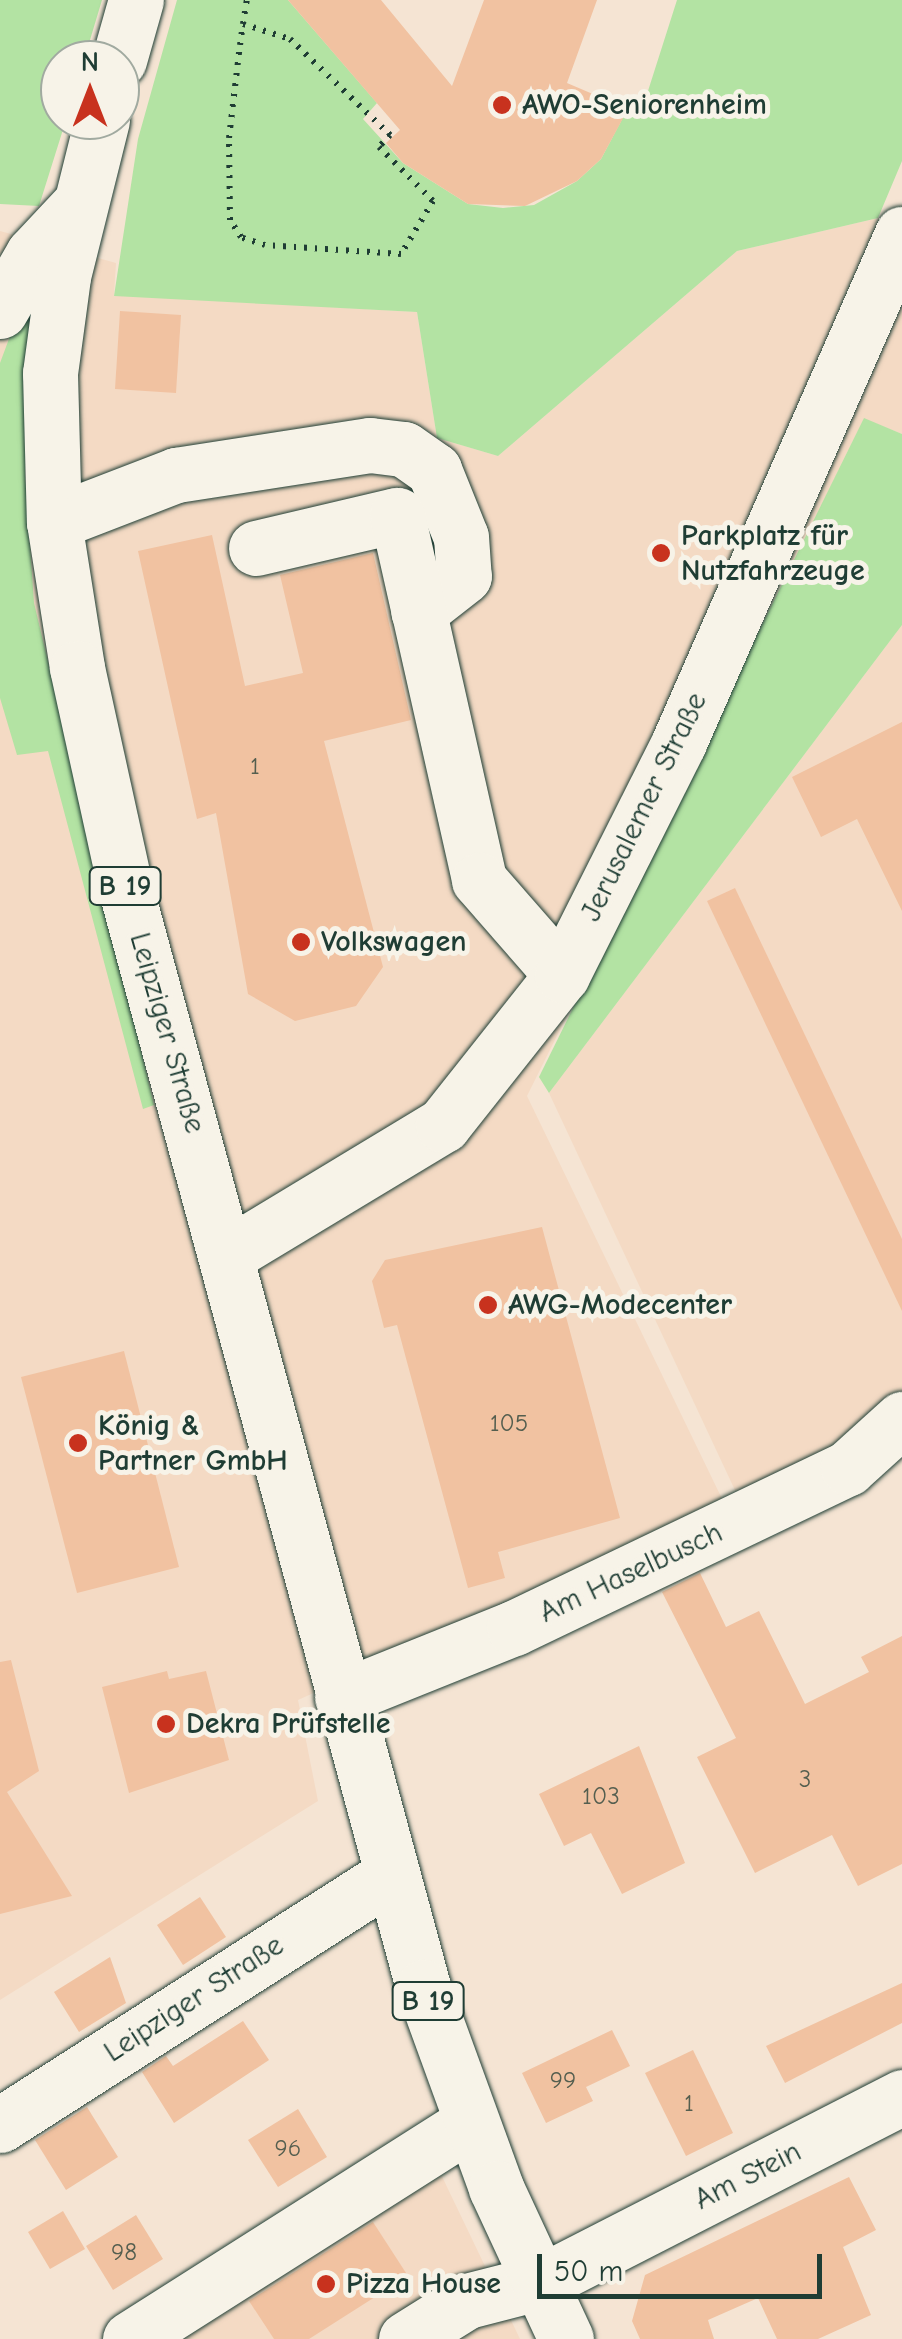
<!DOCTYPE html>
<html>
<head>
<meta charset="utf-8">
<style>
  body { margin:0 }
  #map { position:relative; width:902px; height:2339px; overflow:hidden; background:#f5e4d3; font-family:"Comic Neue",sans-serif }
  div>[style] { position:absolute }
  .built>* { inset:0; background:#f4dac4 }
  .green>* { inset:0; background:#b3e3a3 }
  .building>* { inset:0; background:#f1c2a1 }
  .path>* { height:6px; margin-top:-3px; transform-origin:0; background:repeating-linear-gradient(90deg,#1f3d34 0 2.5px,transparent 0 10.5px) }
  .roads { filter:drop-shadow(0 0 2px #1f3d34) drop-shadow(0 0 2px #1f3d34) }
  .minor>* { height:55px; margin:-27.5px; padding:0 27.5px; transform-origin:27.5px; border-radius:27.5px; background:#f7f3e8 }
  .major>* { height:55px; margin:-27.5px; padding:0 27.5px; transform-origin:27.5px; border-radius:27.5px; background:#f7f3e8 }
  .dots>* { width:28px; height:28px; translate:-50% -50%; box-sizing:border-box; border:5px solid #f7f3e8; border-radius:50% }
  span { translate:-50% -50%; white-space:nowrap; text-align:center; line-height:1.15; -webkit-text-stroke:10px #f7f3e8; paint-order:stroke }
  .number-label { font-size:25px; color:#545e4f }
  .number-label span { -webkit-text-stroke-width:0 }
  .shield-label span { padding:2px 8px; background:#f7f3e8; border:2px solid; border-radius:8px; -webkit-text-stroke-width:0 }
  .shield-label { font-size:28px; color:#1f3d34; font-weight:700 }
  .poi-label { font-size:30px; color:#1f3d34; font-weight:700 }
  .left { translate:0 -50%; text-align:left }
  .street-label { font-size:30px; color:#1f3d34 }
  .north { position:absolute; left:40px; top:40px; width:100px; height:100px; box-sizing:border-box; background:#f7f3e8; border:2px solid #a1aaa0; border-radius:50%; rotate:0deg; font-size:28px; font-weight:700; line-height:40px; text-align:center; color:#1f3d34 }
  .north::after { content:''; display:block; margin:auto; width:35px; height:45px; background:#c8321e; clip-path:polygon(50% 0,100% 100%,50% 72%,0 100%) }
  .scale { position:absolute; left:537px; top:2254px; width:285px; height:45px; box-sizing:border-box; border:5px solid #1f3d34; border-top:0; padding-left:12px; font-size:30px; line-height:35px; white-space:nowrap; color:#1f3d34; -webkit-text-stroke:8px #f7f3e8; paint-order:stroke }
</style>
</head>
<body>
<div id="map">
  <div class="built">
    <i style="clip-path:polygon(878px 218px,902px 231px,902px 434px,864px 419px,527px 1096px,726px 1507px,298px 1700px,318px 1801px,0 2000px,0 231px,116px 263px,114px 295px,417px 312px,437px 438px,498px 456px,737px 251px)"></i>
    <i style="clip-path:polygon(902px 625px,902px 1410px,741px 1503px,549px 1093px)"></i>
    <i style="clip-path:polygon(436px 2164px,520px 2339px,158px 2339px)"></i>
  </div>
  <div class="green">
    <i style="clip-path:polygon(0 0,102px 0,84px 60px,60px 60px,66px 120px,39px 206px,0 204px)"></i>
    <i style="clip-path:polygon(177px 0,288px 0,377px 103px,363px 119px,403px 163px,468px 204px,503px 208px,534px 205px,577px 181px,601px 159px,628px 108px,640px 116px,677px 0,902px 0,902px 161px,878px 218px,737px 251px,498px 456px,437px 438px,417px 312px,114px 296px,138px 139px)"></i>
    <i style="clip-path:polygon(25px 296px,38px 299px,25px 474px,34px 603px,154px 1105px,143px 1109px,48px 751px,17px 755px,0 698px,0 363px)"></i>
    <i style="clip-path:polygon(864px 418px,902px 434px,902px 625px,549px 1093px,539px 1077px)"></i>
  </div>
  <div class="building">
    <i style="clip-path:polygon(288px 0,381px 0,452px 86px,484px 0,597px 0,567px 83px,628px 109px,601px 159px,577px 181px,525px 206px,468px 204px,403px 163px,386px 143px,400px 130px)"></i>
    <i style="clip-path:polygon(120px 311px,181px 315px,176px 393px,115px 389px)"></i>
    <i style="clip-path:polygon(212px 535px,245px 686px,303px 673px,280px 575px,373px 553px,411px 720px,324px 741px,383px 967px,356px 1006px,295px 1021px,248px 994px,216px 813px,197px 819px,138px 551px)"></i>
    <i style="clip-path:polygon(902px 722px,902px 911px,857px 819px,821px 837px,792px 777px)"></i>
    <i style="clip-path:polygon(735px 888px,902px 1239px,902px 1311px,707px 901px)"></i>
    <i style="clip-path:polygon(542px 1227px,620px 1518px,498px 1552px,505px 1578px,468px 1588px,397px 1325px,384px 1328px,372px 1281px,385px 1260px)"></i>
    <i style="clip-path:polygon(124px 1351px,179px 1567px,77px 1593px,21px 1377px)"></i>
    <i style="clip-path:polygon(700px 1573px,726px 1627px,759px 1611px,805px 1704px,869px 1672px,861px 1657px,902px 1636px,902px 1864px,858px 1886px,832px 1835px,755px 1873px,697px 1757px,736px 1738px,662px 1592px)"></i>
    <i style="clip-path:polygon(11px 1660px,39px 1771px,7px 1792px,72px 1896px,0 1914px,0 1662px)"></i>
    <i style="clip-path:polygon(167px 1671px,169px 1679px,206px 1671px,229px 1760px,129px 1793px,102px 1687px)"></i>
    <i style="clip-path:polygon(639px 1746px,685px 1863px,622px 1894px,591px 1833px,564px 1846px,539px 1794px)"></i>
    <i style="clip-path:polygon(200px 1897px,226px 1937px,183px 1965px,157px 1925px)"></i>
    <i style="clip-path:polygon(110px 1957px,126px 2003px,79px 2032px,54px 1992px)"></i>
    <i style="clip-path:polygon(902px 1983px,902px 2023px,785px 2083px,766px 2046px)"></i>
    <i style="clip-path:polygon(243px 2021px,269px 2060px,174px 2123px,142px 2072px,166px 2056px,173px 2066px)"></i>
    <i style="clip-path:polygon(612px 2030px,630px 2066px,586px 2087px,593px 2101px,546px 2123px,522px 2073px)"></i>
    <i style="clip-path:polygon(693px 2050px,733px 2133px,686px 2156px,645px 2073px)"></i>
    <i style="clip-path:polygon(87px 2107px,118px 2157px,66px 2190px,35px 2140px)"></i>
    <i style="clip-path:polygon(298px 2109px,327px 2157px,278px 2187px,248px 2140px)"></i>
    <i style="clip-path:polygon(849px 2177px,876px 2230px,843px 2247px,871px 2315px,818px 2339px,777px 2339px,758px 2298px,708px 2320px,714px 2339px,640px 2339px,632px 2321px,645px 2275px)"></i>
    <i style="clip-path:polygon(63px 2211px,85px 2249px,50px 2269px,28px 2232px)"></i>
    <i style="clip-path:polygon(136px 2215px,163px 2259px,113px 2290px,86px 2246px)"></i>
    <i style="clip-path:polygon(373px 2222px,408px 2276px,309px 2339px,274px 2339px,249px 2301px)"></i>
  </div>
  <div class="path">
    <i style="left:243px;top:24px;width:49px;rotate:17.7deg"></i>
    <i style="left:290px;top:39px;width:139px;rotate:43.8deg"></i>
    <i style="left:390px;top:135px;width:16px;rotate:133deg"></i>
    <i style="left:379px;top:147px;width:76px;rotate:45deg"></i>
    <i style="left:433px;top:201px;width:62px;rotate:121.1deg"></i>
    <i style="left:401px;top:254px;width:136px;rotate:-176.2deg"></i>
    <i style="left:265px;top:245px;width:25px;rotate:-162deg"></i>
    <i style="left:241px;top:237px;width:20px;rotate:-123deg"></i>
    <i style="left:230px;top:220px;width:82px;rotate:-90.7deg"></i>
    <i style="left:229px;top:138px;width:94px;rotate:-83.3deg"></i>
    <i style="left:240px;top:45px;width:21px;rotate:-82deg"></i>
    <i style="left:243px;top:24px;width:24px;rotate:-81deg"></i>
  </div>
  <div class="roads">
    <div class="minor">
      <i style="left:0;top:311px;width:66px;rotate:-59.9deg"></i>
      <i style="left:33px;top:254px;width:66px;rotate:-46.8deg"></i>
      <i style="left:54px;top:522px;width:131px;rotate:-21.1deg"></i>
      <i style="left:176px;top:475px;width:196px;rotate:-8.8deg"></i>
      <i style="left:370px;top:445px;width:34px;rotate:7deg"></i>
      <i style="left:404px;top:449px;width:37px;rotate:35deg"></i>
      <i style="left:434px;top:470px;width:72px;rotate:68.1deg"></i>
      <i style="left:461px;top:537px;width:39px;rotate:86deg"></i>
      <i style="left:464px;top:576px;width:58px;rotate:142deg"></i>
      <i style="left:256px;top:548px;width:145px;rotate:-13.2deg"></i>
      <i style="left:397px;top:515px;width:374px;rotate:77.3deg"></i>
      <i style="left:479px;top:880px;width:126px;rotate:48.9deg"></i>
      <i style="left:229px;top:1254px;width:250px;rotate:-31.1deg"></i>
      <i style="left:443px;top:1125px;width:191px;rotate:-51.6deg"></i>
      <i style="left:562px;top:975px;width:261px;rotate:-63.3deg"></i>
      <i style="left:679px;top:742px;width:555px;rotate:-66.3deg"></i>
      <i style="left:342px;top:1697px;width:185px;rotate:-21.9deg"></i>
      <i style="left:514px;top:1628px;width:370px;rotate:-25.6deg"></i>
      <i style="left:848px;top:1468px;width:73px;rotate:-42.2deg"></i>
      <i style="left:0;top:2125px;width:463px;rotate:-32.6deg"></i>
      <i style="left:130px;top:2339px;width:404px;rotate:-32.4deg"></i>
      <i style="left:406px;top:2339px;width:72px;rotate:-31.9deg"></i>
      <i style="left:467px;top:2301px;width:76px;rotate:-14.4deg"></i>
      <i style="left:541px;top:2282px;width:406px;rotate:-27.1deg"></i>
    </div>
    <div class="major">
      <i style="left:119px;top:60px;width:62px;rotate:-74.2deg"></i>
      <i style="left:102px;top:120px;width:162px;rotate:104deg"></i>
      <i style="left:63px;top:277px;width:97px;rotate:97.7deg"></i>
      <i style="left:50px;top:373px;width:149px;rotate:88.5deg"></i>
      <i style="left:54px;top:522px;width:148px;rotate:81deg"></i>
      <i style="left:77px;top:668px;width:227px;rotate:77.6deg"></i>
      <i style="left:126px;top:890px;width:1136px;rotate:74.85deg"></i>
      <i style="left:423px;top:1987px;width:214px;rotate:70deg"></i>
      <i style="left:496px;top:2188px;width:166px;rotate:65.1deg"></i>
    </div>
  </div>
  <div class="dots">
    <i style="left:502px;top:105px;background:#c8321e"></i>
    <i style="left:661px;top:553px;background:#c8321e"></i>
    <i style="left:301px;top:942px;background:#c8321e"></i>
    <i style="left:488px;top:1305px;background:#c8321e"></i>
    <i style="left:78px;top:1443px;background:#c8321e"></i>
    <i style="left:166px;top:1724px;background:#c8321e"></i>
    <i style="left:326px;top:2284px;background:#c8321e"></i>
  </div>
  <div class="number-label">
    <span style="left:255px;top:766px">1</span>
    <span style="left:509px;top:1423px">105</span>
    <span style="left:805px;top:1779px">3</span>
    <span style="left:601px;top:1796px">103</span>
    <span style="left:563px;top:2080px">99</span>
    <span style="left:689px;top:2103px">1</span>
    <span style="left:288px;top:2148px">96</span>
    <span style="left:124px;top:2252px">98</span>
  </div>
  <div class="shield-label">
    <span style="left:125px;top:886px">B 19</span>
    <span style="left:428px;top:2001px">B 19</span>
  </div>
  <div class="poi-label">
    <span class="left" style="left:522px;top:105px">AWO-Seniorenheim</span>
    <span class="left" style="left:681px;top:553px">Parkplatz für<br>Nutzfahrzeuge</span>
    <span class="left" style="left:321px;top:942px">Volkswagen</span>
    <span class="left" style="left:508px;top:1305px">AWG-Modecenter</span>
    <span class="left" style="left:98px;top:1443px">König &amp;<br>Partner GmbH</span>
    <span class="left" style="left:186px;top:1724px">Dekra Prüfstelle</span>
    <span class="left" style="left:346px;top:2284px">Pizza House</span>
  </div>
  <div class="street-label">
    <span style="left:644px;top:807px;rotate:-64deg">Jerusalemer Straße</span>
    <span style="left:167px;top:1033px;rotate:74deg">Leipziger Straße</span>
    <span style="left:631px;top:1573px;rotate:-25deg">Am Haselbusch</span>
    <span style="left:194px;top:1999px;rotate:-33deg">Leipziger Straße</span>
    <span style="left:748px;top:2176px;rotate:-27deg">Am Stein</span>
  </div>
  <div class="north">N</div>
  <div class="scale">50 m</div>
</div>
</body>
</html>
